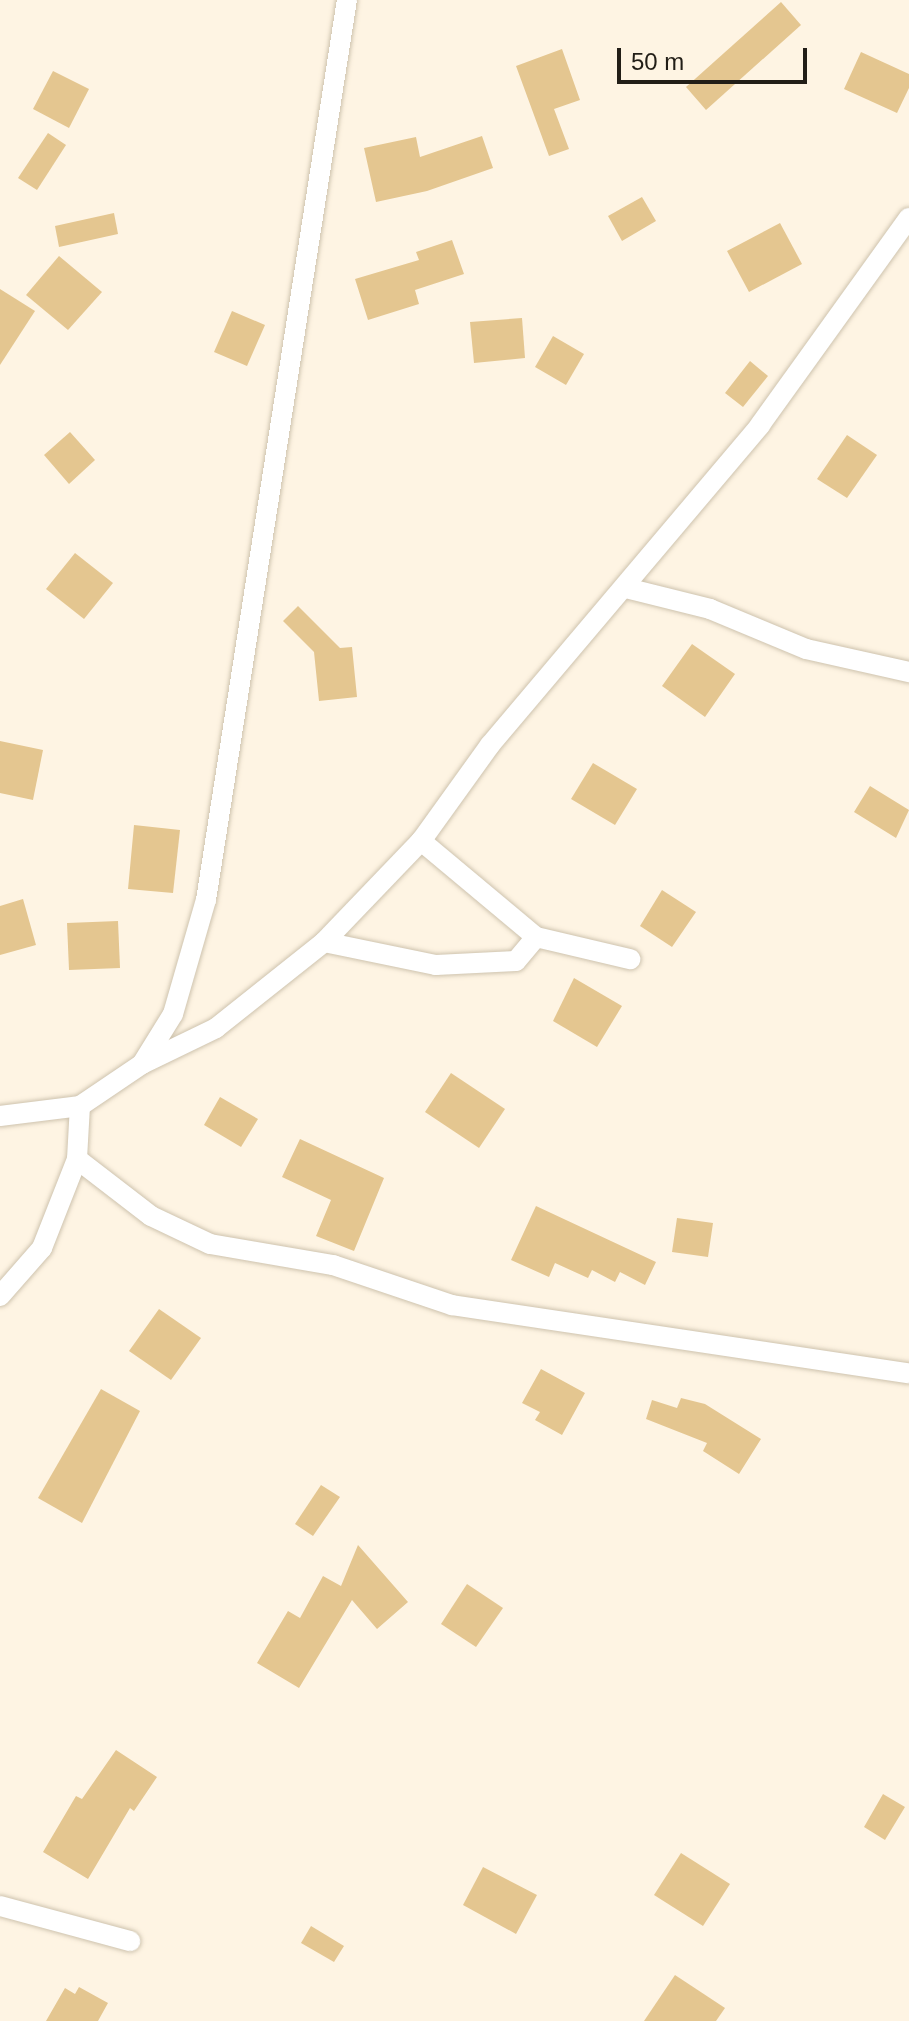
<!DOCTYPE html>
<html>
<head>
<meta charset="utf-8">
<style>
  body { margin:0 }
  #map { position:relative; width:909px; height:2021px; overflow:hidden; background:#fef4e3; font-family:Arial,sans-serif }
  div>[style] { position:absolute }
  .building>* { inset:0; background:#e4c690 }
  .roads { filter:drop-shadow(0 0 2px #cec3ae) drop-shadow(0 0 2px #cec3ae) }
  .street>* { height:20px; margin:-10px; padding:0 10px; transform-origin:10px; border-radius:10px; background:#fff }
  span { translate:-50% -50%; white-space:nowrap; text-align:center; line-height:1.15; -webkit-text-stroke:6px #fef4e3; paint-order:stroke }
  .scale { position:absolute; left:617px; top:48px; width:190px; height:36px; box-sizing:border-box; border:4px solid #221e17; border-top:0; padding-left:10px; font-size:24px; line-height:28px; white-space:nowrap; color:#221e17; -webkit-text-stroke:6px #fef4e3; paint-order:stroke }
</style>
</head>
<body>
<div id="map">
  <div class="building">
    <i style="clip-path:polygon(781px 2px,801px 25px,706px 110px,686px 87px)"></i>
    <i style="clip-path:polygon(562px 49px,580px 100px,554px 109px,569px 149px,549px 156px,516px 66px)"></i>
    <i style="clip-path:polygon(861px 52px,909px 74px,909px 88px,897px 113px,844px 89px)"></i>
    <i style="clip-path:polygon(53px 71px,89px 89px,69px 128px,33px 109px)"></i>
    <i style="clip-path:polygon(48px 133px,66px 145px,37px 190px,18px 178px)"></i>
    <i style="clip-path:polygon(482px 136px,493px 168px,427px 191px,376px 202px,364px 148px,416px 137px,420px 157px)"></i>
    <i style="clip-path:polygon(642px 197px,656px 221px,622px 241px,608px 216px)"></i>
    <i style="clip-path:polygon(114px 213px,118px 234px,59px 247px,55px 226px)"></i>
    <i style="clip-path:polygon(780px 223px,802px 264px,749px 292px,727px 251px)"></i>
    <i style="clip-path:polygon(452px 240px,464px 274px,415px 290px,419px 304px,368px 320px,355px 279px,419px 260px,416px 252px)"></i>
    <i style="clip-path:polygon(59px 256px,102px 292px,68px 330px,26px 295px)"></i>
    <i style="clip-path:polygon(0 289px,35px 311px,0 365px)"></i>
    <i style="clip-path:polygon(232px 311px,265px 325px,247px 366px,214px 352px)"></i>
    <i style="clip-path:polygon(522px 318px,525px 358px,474px 363px,470px 322px)"></i>
    <i style="clip-path:polygon(553px 336px,584px 354px,566px 385px,535px 367px)"></i>
    <i style="clip-path:polygon(750px 361px,768px 376px,743px 407px,725px 393px)"></i>
    <i style="clip-path:polygon(70px 432px,95px 460px,69px 484px,44px 455px)"></i>
    <i style="clip-path:polygon(847px 435px,877px 455px,847px 498px,817px 479px)"></i>
    <i style="clip-path:polygon(75px 553px,113px 583px,84px 619px,46px 589px)"></i>
    <i style="clip-path:polygon(298px 606px,340px 648px,352px 647px,357px 697px,319px 701px,314px 652px,283px 621px)"></i>
    <i style="clip-path:polygon(692px 644px,735px 674px,705px 717px,662px 686px)"></i>
    <i style="clip-path:polygon(0 741px,43px 750px,33px 800px,0 793px)"></i>
    <i style="clip-path:polygon(593px 763px,637px 789px,615px 825px,571px 799px)"></i>
    <i style="clip-path:polygon(870px 786px,909px 810px,896px 838px,854px 812px)"></i>
    <i style="clip-path:polygon(134px 825px,180px 830px,173px 893px,128px 889px)"></i>
    <i style="clip-path:polygon(662px 890px,696px 912px,672px 947px,640px 926px)"></i>
    <i style="clip-path:polygon(23px 899px,36px 945px,0 955px,0 906px)"></i>
    <i style="clip-path:polygon(118px 921px,120px 968px,69px 970px,67px 923px)"></i>
    <i style="clip-path:polygon(574px 978px,622px 1006px,597px 1047px,553px 1021px)"></i>
    <i style="clip-path:polygon(451px 1073px,505px 1109px,479px 1148px,425px 1112px)"></i>
    <i style="clip-path:polygon(220px 1097px,258px 1119px,241px 1147px,204px 1125px)"></i>
    <i style="clip-path:polygon(300px 1139px,384px 1178px,354px 1251px,316px 1236px,331px 1200px,282px 1177px)"></i>
    <i style="clip-path:polygon(536px 1206px,656px 1262px,645px 1285px,620px 1272px,615px 1282px,592px 1270px,588px 1278px,555px 1263px,549px 1277px,511px 1260px)"></i>
    <i style="clip-path:polygon(677px 1218px,713px 1223px,708px 1257px,672px 1252px)"></i>
    <i style="clip-path:polygon(159px 1309px,201px 1338px,171px 1380px,129px 1351px)"></i>
    <i style="clip-path:polygon(541px 1369px,585px 1393px,562px 1435px,535px 1420px,540px 1412px,522px 1403px)"></i>
    <i style="clip-path:polygon(101px 1389px,140px 1411px,82px 1523px,38px 1498px)"></i>
    <i style="clip-path:polygon(681px 1398px,705px 1404px,761px 1439px,739px 1474px,703px 1451px,707px 1443px,646px 1419px,652px 1400px,677px 1408px)"></i>
    <i style="clip-path:polygon(321px 1485px,340px 1497px,313px 1536px,295px 1524px)"></i>
    <i style="clip-path:polygon(358px 1545px,408px 1602px,377px 1629px,352px 1600px,299px 1688px,257px 1663px,288px 1611px,300px 1618px,323px 1576px,341px 1586px)"></i>
    <i style="clip-path:polygon(467px 1584px,503px 1608px,476px 1647px,441px 1624px)"></i>
    <i style="clip-path:polygon(116px 1750px,157px 1777px,134px 1811px,130px 1808px,88px 1879px,43px 1852px,76px 1796px,82px 1799px)"></i>
    <i style="clip-path:polygon(883px 1794px,905px 1807px,885px 1840px,864px 1827px)"></i>
    <i style="clip-path:polygon(681px 1853px,730px 1884px,703px 1926px,654px 1895px)"></i>
    <i style="clip-path:polygon(483px 1867px,537px 1895px,516px 1934px,463px 1905px)"></i>
    <i style="clip-path:polygon(311px 1926px,344px 1946px,334px 1962px,301px 1943px)"></i>
    <i style="clip-path:polygon(675px 1975px,725px 2008px,716px 2021px,644px 2021px)"></i>
    <i style="clip-path:polygon(79px 1987px,108px 2003px,98px 2021px,46px 2021px,65px 1988px,75px 1994px)"></i>
  </div>
  <div class="roads">
    <div class="street">
      <i style="left:626px;top:588px;width:87px;rotate:14deg"></i>
      <i style="left:710px;top:609px;width:104px;rotate:22.6deg"></i>
      <i style="left:806px;top:649px;width:106px;rotate:12.6deg"></i>
      <i style="left:536px;top:937px;width:97px;rotate:13.2deg"></i>
      <i style="left:324px;top:942px;width:114px;rotate:11.6deg"></i>
      <i style="left:436px;top:965px;width:80px;rotate:-2.9deg"></i>
      <i style="left:516px;top:961px;width:31px;rotate:-50deg"></i>
      <i style="left:536px;top:937px;width:150px;rotate:-140.1deg"></i>
      <i style="left:142px;top:1064px;width:82px;rotate:-25.9deg"></i>
      <i style="left:216px;top:1028px;width:138px;rotate:-38.5deg"></i>
      <i style="left:324px;top:942px;width:140px;rotate:-46.2deg"></i>
      <i style="left:421px;top:841px;width:118px;rotate:-54.3deg"></i>
      <i style="left:490px;top:745px;width:419px;rotate:-49.8deg"></i>
      <i style="left:760px;top:425px;width:255px;rotate:-54.3deg"></i>
      <i style="left:0;top:1116px;width:81px;rotate:-7.1deg"></i>
      <i style="left:80px;top:1106px;width:75px;rotate:-34.1deg"></i>
      <i style="left:142px;top:1064px;width:59px;rotate:-58.2deg"></i>
      <i style="left:173px;top:1014px;width:119px;rotate:-73.9deg"></i>
      <i style="left:206px;top:900px;width:911px;rotate:-81.1deg"></i>
      <i style="left:77px;top:1159px;width:93px;rotate:37.6deg"></i>
      <i style="left:151px;top:1216px;width:65px;rotate:25.4deg"></i>
      <i style="left:210px;top:1244px;width:125px;rotate:9.7deg"></i>
      <i style="left:333px;top:1265px;width:126px;rotate:18.6deg"></i>
      <i style="left:452px;top:1305px;width:462px;rotate:8.5deg"></i>
      <i style="left:0;top:1296px;width:64px;rotate:-48.8deg"></i>
      <i style="left:42px;top:1248px;width:96px;rotate:-68.5deg"></i>
      <i style="left:77px;top:1159px;width:53px;rotate:-86.8deg"></i>
      <i style="left:0;top:1906px;width:135px;rotate:15.1deg"></i>
    </div>
  </div>
  <div class="scale">50 m</div>
</div>
</body>
</html>
